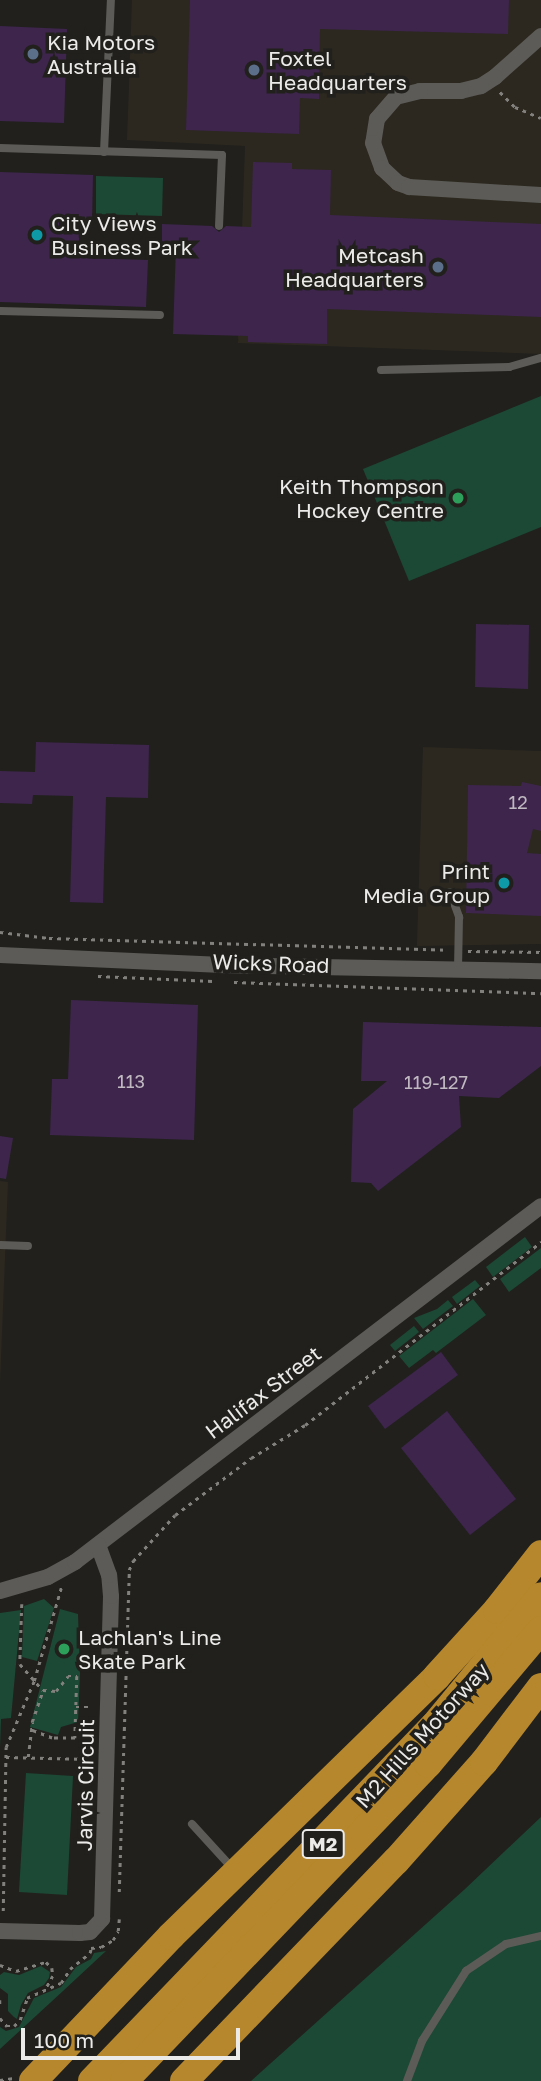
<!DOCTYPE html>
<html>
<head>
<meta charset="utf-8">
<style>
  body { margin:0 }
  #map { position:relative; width:541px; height:2081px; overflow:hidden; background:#21201d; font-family:"Golos Text",sans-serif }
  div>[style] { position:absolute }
  .built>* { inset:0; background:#2c281f }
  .green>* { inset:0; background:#1c4836 }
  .building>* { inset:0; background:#3d254c }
  .path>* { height:2.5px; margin-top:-1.25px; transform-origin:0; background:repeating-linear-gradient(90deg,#82817e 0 3.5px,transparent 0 8.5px) }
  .service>* { height:8px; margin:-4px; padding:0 4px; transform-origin:4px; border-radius:4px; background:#5c5b57 }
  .minor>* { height:16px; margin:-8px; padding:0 8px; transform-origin:8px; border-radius:8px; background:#5c5b57 }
  .motorway>* { height:28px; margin:-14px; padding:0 14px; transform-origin:14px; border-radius:14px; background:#b6872c }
  .dots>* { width:19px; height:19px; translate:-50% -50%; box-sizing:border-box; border:4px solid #21201d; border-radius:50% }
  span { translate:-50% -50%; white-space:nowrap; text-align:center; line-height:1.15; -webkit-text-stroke:7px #21201d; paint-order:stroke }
  .number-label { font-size:18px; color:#c0b9c1 }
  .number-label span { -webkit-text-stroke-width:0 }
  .shield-label span { padding:2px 5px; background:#21201d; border:2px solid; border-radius:5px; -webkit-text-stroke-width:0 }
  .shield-label { font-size:19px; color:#ebeae8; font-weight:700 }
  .poi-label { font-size:21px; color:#ebeae8 }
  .left { translate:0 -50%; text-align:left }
  .right { translate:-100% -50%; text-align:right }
  .street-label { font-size:21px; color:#ebeae8 }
  .scale { position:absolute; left:21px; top:2028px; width:219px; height:32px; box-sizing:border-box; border:4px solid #ebeae8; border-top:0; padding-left:9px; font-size:21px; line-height:24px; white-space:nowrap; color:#ebeae8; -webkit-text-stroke:5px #21201d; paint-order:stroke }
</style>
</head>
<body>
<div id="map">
  <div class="built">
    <i style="clip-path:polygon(132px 0,541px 0,541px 354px,238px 343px,245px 146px,127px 140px)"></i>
    <i style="clip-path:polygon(423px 747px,541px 751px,541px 944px,417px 946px)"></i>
    <i style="clip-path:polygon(0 1181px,8px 1182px,0 1383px)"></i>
  </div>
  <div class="green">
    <i style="clip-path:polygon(96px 176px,163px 178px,162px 216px,96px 214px)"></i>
    <i style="clip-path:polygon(541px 396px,541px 527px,409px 581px,363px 469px)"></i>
    <i style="clip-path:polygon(525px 1237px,532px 1247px,493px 1277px,486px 1267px)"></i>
    <i style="clip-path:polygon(541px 1248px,541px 1268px,509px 1292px,500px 1279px)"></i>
    <i style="clip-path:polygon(475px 1280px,480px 1286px,457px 1304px,452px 1297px)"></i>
    <i style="clip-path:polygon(473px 1299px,486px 1315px,436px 1353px,433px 1350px,409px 1368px,399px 1356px)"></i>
    <i style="clip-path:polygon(448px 1300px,453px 1306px,423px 1329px,414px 1318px,437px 1309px)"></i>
    <i style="clip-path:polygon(414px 1326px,419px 1332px,395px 1351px,390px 1345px)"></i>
    <i style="clip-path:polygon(44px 1599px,54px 1608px,37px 1661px,22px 1657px,24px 1606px)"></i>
    <i style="clip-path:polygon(60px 1609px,78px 1614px,80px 1674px,78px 1722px,61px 1727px,58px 1735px,30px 1727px)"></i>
    <i style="clip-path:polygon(21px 1610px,11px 1718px,1px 1719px,0 1748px,0 1613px)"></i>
    <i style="clip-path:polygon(26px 1773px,73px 1776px,67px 1895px,19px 1892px)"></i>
    <i style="clip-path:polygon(541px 1817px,541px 2081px,251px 2081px,465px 1889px)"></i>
    <i style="clip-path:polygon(106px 1951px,63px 1991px,0 2049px,0 2027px,6px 2031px,19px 2027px,34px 1998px,61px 1987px,76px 1967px,91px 1959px,94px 1953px)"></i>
    <i style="clip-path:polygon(41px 1966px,50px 1972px,49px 1978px,44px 1985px,28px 1993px,21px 2005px,17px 2019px,14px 2017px,8px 2011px,8px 1994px,0 1988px,0 1975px,4px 1972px,19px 1975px)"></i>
  </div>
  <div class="building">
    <i style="clip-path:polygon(190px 0,509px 0,508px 34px,320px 29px,319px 99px,300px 98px,299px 134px,186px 130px)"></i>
    <i style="clip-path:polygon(0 26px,67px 29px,64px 123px,0 121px)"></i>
    <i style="clip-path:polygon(253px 162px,292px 163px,292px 169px,331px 170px,330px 215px,541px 224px,541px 317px,327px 309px,327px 344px,248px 342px,248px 336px,173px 334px,176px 246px,162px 246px,162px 224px,212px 226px,219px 232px,226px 226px,251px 227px)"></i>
    <i style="clip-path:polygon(0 172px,93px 175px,92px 226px,80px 225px,78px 258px,148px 260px,146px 307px,0 302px)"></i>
    <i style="clip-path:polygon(476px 624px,529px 625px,528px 689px,475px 687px)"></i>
    <i style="clip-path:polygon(36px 742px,149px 745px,148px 798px,106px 797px,103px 903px,70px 902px,73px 796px,33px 795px,32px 804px,0 803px,0 771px,35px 772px)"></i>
    <i style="clip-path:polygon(522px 782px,541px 786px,541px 831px,533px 829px,527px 853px,541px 854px,541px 916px,466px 913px,468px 785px,521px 786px)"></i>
    <i style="clip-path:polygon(71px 1000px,198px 1005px,194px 1140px,50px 1135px,52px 1079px,68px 1079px)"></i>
    <i style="clip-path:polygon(363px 1022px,541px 1027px,541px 1066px,499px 1098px,459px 1096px,461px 1127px,378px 1191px,371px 1183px,351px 1182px,353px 1109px,387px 1081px,361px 1081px)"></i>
    <i style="clip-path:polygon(0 1136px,13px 1138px,6px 1179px,0 1178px)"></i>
    <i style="clip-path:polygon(441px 1352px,458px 1375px,385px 1429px,368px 1406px)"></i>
    <i style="clip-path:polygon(447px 1411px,516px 1499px,470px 1535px,401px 1448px)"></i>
  </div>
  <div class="path">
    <i style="left:500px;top:92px;width:21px;rotate:45deg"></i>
    <i style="left:515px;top:107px;width:28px;rotate:23deg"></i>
    <i style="left:0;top:932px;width:49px;rotate:7deg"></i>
    <i style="left:49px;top:938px;width:399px;rotate:1.7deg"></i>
    <i style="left:468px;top:951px;width:73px;rotate:0.8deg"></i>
    <i style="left:98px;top:976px;width:115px;rotate:2.5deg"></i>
    <i style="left:234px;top:982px;width:307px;rotate:2.1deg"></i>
    <i style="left:22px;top:1604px;width:60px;rotate:91.9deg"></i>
    <i style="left:20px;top:1664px;width:35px;rotate:49deg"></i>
    <i style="left:43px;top:1690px;width:13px;rotate:4deg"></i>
    <i style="left:56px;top:1691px;width:19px;rotate:-51deg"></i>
    <i style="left:68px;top:1676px;width:9px"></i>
    <i style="left:77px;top:1676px;width:62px;rotate:91.8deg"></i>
    <i style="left:75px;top:1738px;width:23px;rotate:180deg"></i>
    <i style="left:52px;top:1738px;width:22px;rotate:-159deg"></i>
    <i style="left:76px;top:1707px;width:15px"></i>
    <i style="left:6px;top:1757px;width:83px;rotate:1.4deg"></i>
    <i style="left:28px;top:1757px;width:35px;rotate:-83deg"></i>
    <i style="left:32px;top:1722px;width:34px;rotate:-71deg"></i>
    <i style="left:119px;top:1892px;width:322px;rotate:-88.2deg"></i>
    <i style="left:129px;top:1570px;width:10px;rotate:-66deg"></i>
    <i style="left:133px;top:1561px;width:62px;rotate:-47.6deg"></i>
    <i style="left:175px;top:1515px;width:95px;rotate:-36.9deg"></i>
    <i style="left:251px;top:1458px;width:63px;rotate:-31.4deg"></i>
    <i style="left:305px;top:1425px;width:299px;rotate:-37.8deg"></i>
    <i style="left:3px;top:1911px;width:164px;rotate:-89deg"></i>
    <i style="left:6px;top:1747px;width:72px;rotate:-67deg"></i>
    <i style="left:34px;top:1681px;width:97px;rotate:-73.8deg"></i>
    <i style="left:91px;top:1948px;width:10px;rotate:-6deg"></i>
    <i style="left:101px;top:1947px;width:14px;rotate:-30deg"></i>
    <i style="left:113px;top:1940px;width:10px;rotate:-61deg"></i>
    <i style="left:118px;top:1931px;width:12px;rotate:-85deg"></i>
    <i style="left:0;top:1965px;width:17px;rotate:21deg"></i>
    <i style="left:16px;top:1971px;width:31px;rotate:-17deg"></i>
    <i style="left:46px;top:1962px;width:8px;rotate:45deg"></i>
    <i style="left:52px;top:1968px;width:8px;rotate:83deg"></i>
    <i style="left:53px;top:1976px;width:13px;rotate:119deg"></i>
    <i style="left:0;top:2000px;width:5px;rotate:90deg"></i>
    <i style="left:0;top:2018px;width:11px;rotate:49deg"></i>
    <i style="left:7px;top:2026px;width:7px"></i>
    <i style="left:14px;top:2026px;width:8px;rotate:-45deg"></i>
    <i style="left:20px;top:2020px;width:23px;rotate:-72deg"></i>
    <i style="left:27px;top:1998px;width:37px;rotate:-24deg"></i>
    <i style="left:61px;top:1983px;width:17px;rotate:-57deg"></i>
    <i style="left:70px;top:1969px;width:26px;rotate:-39deg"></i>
    <i style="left:90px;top:1953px;width:5px;rotate:-79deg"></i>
    <i style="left:0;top:2080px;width:14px;rotate:-8deg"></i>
  </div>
  <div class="service">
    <i style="left:0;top:148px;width:222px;rotate:1.8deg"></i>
    <i style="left:222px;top:155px;width:71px;rotate:92.4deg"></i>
    <i style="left:104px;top:152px;width:152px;rotate:-87.4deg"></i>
    <i style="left:0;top:311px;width:160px;rotate:1.4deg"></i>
    <i style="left:381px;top:370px;width:128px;rotate:-1.3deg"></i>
    <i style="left:509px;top:367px;width:33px;rotate:-16deg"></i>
    <i style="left:450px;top:892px;width:27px;rotate:70deg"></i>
    <i style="left:459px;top:917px;width:53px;rotate:91.1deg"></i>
    <i style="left:0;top:1245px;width:28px;rotate:2deg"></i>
    <i style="left:192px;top:1824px;width:62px;rotate:47.6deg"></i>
    <i style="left:407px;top:2081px;width:43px;rotate:-69.4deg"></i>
    <i style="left:422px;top:2041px;width:83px;rotate:-57.8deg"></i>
    <i style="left:466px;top:1971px;width:48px;rotate:-34deg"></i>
    <i style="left:506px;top:1944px;width:36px;rotate:-13deg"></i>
  </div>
  <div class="minor">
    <i style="left:541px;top:36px;width:62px;rotate:138.3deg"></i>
    <i style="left:495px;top:77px;width:17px;rotate:147deg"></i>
    <i style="left:481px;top:86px;width:21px;rotate:166deg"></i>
    <i style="left:461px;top:91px;width:41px;rotate:180deg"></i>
    <i style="left:420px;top:91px;width:25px;rotate:166deg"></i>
    <i style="left:396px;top:97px;width:29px;rotate:131deg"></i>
    <i style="left:377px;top:119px;width:24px;rotate:99deg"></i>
    <i style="left:373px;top:143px;width:27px;rotate:70deg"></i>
    <i style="left:382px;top:168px;width:22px;rotate:43deg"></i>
    <i style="left:398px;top:183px;width:12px;rotate:20deg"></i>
    <i style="left:409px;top:187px;width:132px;rotate:3.5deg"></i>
    <i style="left:0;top:955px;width:217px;rotate:2.6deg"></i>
    <i style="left:217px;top:965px;width:324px;rotate:1.1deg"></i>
    <i style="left:0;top:1591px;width:50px;rotate:-16.3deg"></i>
    <i style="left:48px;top:1577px;width:31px;rotate:-29deg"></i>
    <i style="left:75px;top:1562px;width:586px;rotate:-37.38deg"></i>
    <i style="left:0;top:1931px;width:80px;rotate:1.4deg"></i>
    <i style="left:80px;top:1933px;width:10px;rotate:-6deg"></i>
    <i style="left:90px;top:1932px;width:18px;rotate:-47deg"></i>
    <i style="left:102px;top:1919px;width:323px;rotate:-88.4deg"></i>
    <i style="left:111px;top:1596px;width:21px;rotate:-95deg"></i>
    <i style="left:109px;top:1575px;width:32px;rotate:-110deg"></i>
  </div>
  <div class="motorway">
    <i style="left:33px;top:2081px;width:200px;rotate:-46.4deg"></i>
    <i style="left:171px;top:1936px;width:372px;rotate:-44.3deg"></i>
    <i style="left:437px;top:1676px;width:89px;rotate:-47.7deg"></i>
    <i style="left:497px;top:1610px;width:71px;rotate:-51.8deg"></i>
    <i style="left:92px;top:2081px;width:493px;rotate:-46.1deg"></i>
    <i style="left:434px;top:1726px;width:168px;rotate:-50.5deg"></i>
    <i style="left:124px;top:2081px;width:439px;rotate:-46.2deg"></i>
    <i style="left:428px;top:1764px;width:175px;rotate:-49.9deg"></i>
    <i style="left:184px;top:2081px;width:306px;rotate:-46.1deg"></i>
    <i style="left:396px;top:1861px;width:132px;rotate:-48.4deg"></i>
    <i style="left:484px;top:1762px;width:94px;rotate:-52.8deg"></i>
  </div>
  <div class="dots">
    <i style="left:33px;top:54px;background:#5c6f8a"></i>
    <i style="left:254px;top:70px;background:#5c6f8a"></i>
    <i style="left:37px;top:235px;background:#0f9aa8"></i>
    <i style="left:438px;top:267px;background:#5c6f8a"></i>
    <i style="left:458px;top:498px;background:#2e9e5b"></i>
    <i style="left:504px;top:883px;background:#0f9aa8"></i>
    <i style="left:64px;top:1649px;background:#2e9e5b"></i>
  </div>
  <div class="number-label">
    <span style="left:518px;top:802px">12</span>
    <span style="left:131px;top:1081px">113</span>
    <span style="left:436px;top:1082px">119-127</span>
  </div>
  <div class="shield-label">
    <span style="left:323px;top:1844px">M2</span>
  </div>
  <div class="poi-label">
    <span class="left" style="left:47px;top:54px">Kia Motors<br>Australia</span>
    <span class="left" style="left:268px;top:70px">Foxtel<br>Headquarters</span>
    <span class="left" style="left:51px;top:235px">City Views<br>Business Park</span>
    <span class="right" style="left:424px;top:267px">Metcash<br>Headquarters</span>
    <span class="right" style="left:444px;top:498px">Keith Thompson<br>Hockey Centre</span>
    <span class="right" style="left:490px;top:883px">Print<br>Media Group</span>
    <span class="left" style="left:78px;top:1649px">Lachlan's Line<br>Skate Park</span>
  </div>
  <div class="street-label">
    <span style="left:271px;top:963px;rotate:2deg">Wicks Road</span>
    <span style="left:263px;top:1392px;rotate:-37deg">Halifax Street</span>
    <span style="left:422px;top:1735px;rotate:-48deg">M2 Hills Motorway</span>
    <span style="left:85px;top:1785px;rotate:-89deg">Jarvis Circuit</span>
  </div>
  <div class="scale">100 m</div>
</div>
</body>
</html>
